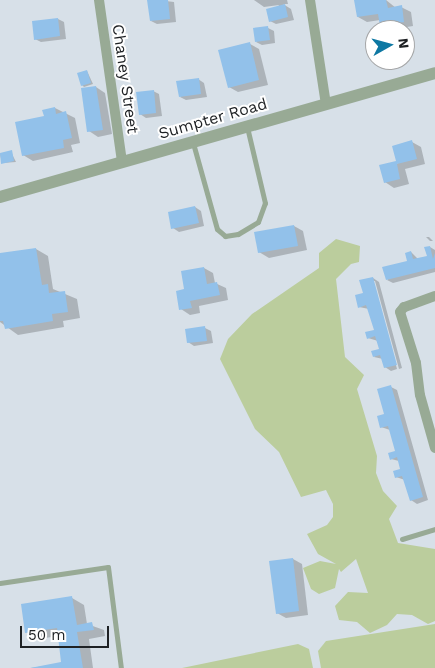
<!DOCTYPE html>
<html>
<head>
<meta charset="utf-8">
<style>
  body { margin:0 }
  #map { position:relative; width:435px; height:668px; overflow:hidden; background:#d7e0e8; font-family:"Work Sans",sans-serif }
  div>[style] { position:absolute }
  .green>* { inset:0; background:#bbcd9d }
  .shadow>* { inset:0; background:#0003 }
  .building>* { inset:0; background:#92c1ea }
  .service>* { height:5px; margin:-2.5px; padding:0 2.5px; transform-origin:2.5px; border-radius:2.5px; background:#98aa95 }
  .minor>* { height:10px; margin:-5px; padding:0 5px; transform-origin:5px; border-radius:5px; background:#98aa95 }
  .tertiary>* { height:12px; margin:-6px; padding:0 6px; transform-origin:6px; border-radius:6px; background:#98aa95 }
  span { translate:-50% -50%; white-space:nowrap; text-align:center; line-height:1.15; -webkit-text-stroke:4px #fff; paint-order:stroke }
  .street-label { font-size:16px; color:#1e2124 }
  .north { position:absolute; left:365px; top:20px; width:50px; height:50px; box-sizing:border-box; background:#fff; border:1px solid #a5a6a7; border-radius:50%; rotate:83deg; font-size:14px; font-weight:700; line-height:20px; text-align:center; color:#1e2124 }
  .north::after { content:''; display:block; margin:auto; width:18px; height:22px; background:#0e78a3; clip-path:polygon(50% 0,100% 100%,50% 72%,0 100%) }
  .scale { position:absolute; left:20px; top:626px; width:89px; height:22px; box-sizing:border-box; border:2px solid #1e2124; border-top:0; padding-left:6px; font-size:15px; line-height:18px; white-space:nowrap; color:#1e2124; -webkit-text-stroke:4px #fff; paint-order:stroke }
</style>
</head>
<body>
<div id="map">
  <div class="green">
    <i style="clip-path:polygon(336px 239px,360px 246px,359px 262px,351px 264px,336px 279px,345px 357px,364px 375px,357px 389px,377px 456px,376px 473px,383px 491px,397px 506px,389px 519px,398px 543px,435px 549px,435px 621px,428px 624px,412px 615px,397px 614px,387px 625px,370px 633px,357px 622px,339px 620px,335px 606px,348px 592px,368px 593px,356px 559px,341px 572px,339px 569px,335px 588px,319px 594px,311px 589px,303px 568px,320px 561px,336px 564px,318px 554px,307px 534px,327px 525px,333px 517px,333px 504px,326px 490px,301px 497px,279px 452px,255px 429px,220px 359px,228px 339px,252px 314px,319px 268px,319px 253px)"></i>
    <i style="clip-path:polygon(435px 624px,435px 668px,321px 668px,318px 651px,326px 641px)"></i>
    <i style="clip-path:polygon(298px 644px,309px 649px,313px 668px,182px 668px)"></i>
  </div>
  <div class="shadow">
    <i style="clip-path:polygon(157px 0,174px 2px,176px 22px,157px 24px,151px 21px)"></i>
    <i style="clip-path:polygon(254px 0,287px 0,288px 4px,283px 4px,291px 9px,294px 20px,276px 24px,270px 21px,279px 5px,264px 7px)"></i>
    <i style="clip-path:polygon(355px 0,386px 0,396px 8px,401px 7px,411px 12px,413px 26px,389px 30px,381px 25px,380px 20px,367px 22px,358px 17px)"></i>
    <i style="clip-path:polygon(58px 19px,64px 22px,66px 39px,41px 42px,35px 39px)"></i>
    <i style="clip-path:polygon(268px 28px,274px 31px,275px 43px,262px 45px,256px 42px)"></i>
    <i style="clip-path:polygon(250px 44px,259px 49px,268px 85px,238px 92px,229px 87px)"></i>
    <i style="clip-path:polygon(87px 71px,93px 84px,84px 87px,82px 85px)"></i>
    <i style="clip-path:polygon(198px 79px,204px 83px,207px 97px,186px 100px,180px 97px)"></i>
    <i style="clip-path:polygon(96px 87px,105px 93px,112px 134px,98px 137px,89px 131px)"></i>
    <i style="clip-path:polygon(153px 91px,159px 94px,162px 116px,146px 118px,140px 114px)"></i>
    <i style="clip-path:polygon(55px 108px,75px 118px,80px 143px,71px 145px,73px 152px,33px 161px,23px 155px,45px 117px)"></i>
    <i style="clip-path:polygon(412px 142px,421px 147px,425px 164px,405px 169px,409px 184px,394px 188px,385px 182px)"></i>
    <i style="clip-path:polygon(11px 152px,16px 162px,2px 163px,0 154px)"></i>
    <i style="clip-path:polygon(195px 207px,201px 211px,204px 226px,179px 232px,173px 228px)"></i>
    <i style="clip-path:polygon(294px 226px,303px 231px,307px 250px,269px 258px,259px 252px)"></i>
    <i style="clip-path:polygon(426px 237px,429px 237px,433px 241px,430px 241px)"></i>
    <i style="clip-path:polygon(430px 247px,435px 250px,435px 272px,393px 283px,387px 280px,409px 262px,411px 252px,418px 259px,428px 257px)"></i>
    <i style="clip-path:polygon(36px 249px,48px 256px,53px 289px,77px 299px,80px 318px,63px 321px,64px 327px,18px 335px,0 322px,0 255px)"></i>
    <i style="clip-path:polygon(204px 268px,213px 273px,215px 283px,226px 288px,228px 300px,199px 306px,200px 313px,190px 315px,181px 309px)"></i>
    <i style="clip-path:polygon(373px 278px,379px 282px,402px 368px,399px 369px,375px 281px,373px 281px,397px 369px,391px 371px,385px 367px,383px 359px,374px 357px,380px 350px,378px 341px,368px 338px,375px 331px,369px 309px,359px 307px)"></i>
    <i style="clip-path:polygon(205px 328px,211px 331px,213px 343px,194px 346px,188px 342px)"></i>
    <i style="clip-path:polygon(391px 387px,397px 390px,428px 500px,417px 504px,411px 500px,405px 480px,396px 477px,401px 470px,399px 461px,391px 459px,397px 452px,390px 430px,381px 427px)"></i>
    <i style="clip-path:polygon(293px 559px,302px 564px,308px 615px,286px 618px,277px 613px)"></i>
    <i style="clip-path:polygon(72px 598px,84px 605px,87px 624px,104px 630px,105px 636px,89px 639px,93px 668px,31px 668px,63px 663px,59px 636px,38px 639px,26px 632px)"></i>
  </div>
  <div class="building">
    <i style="clip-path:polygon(147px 0,168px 0,170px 19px,150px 21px)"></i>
    <i style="clip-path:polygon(354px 0,386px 0,388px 8px,402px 5px,404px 22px,380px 26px,378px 14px,357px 17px)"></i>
    <i style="clip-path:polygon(285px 4px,288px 17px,269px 22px,266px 9px)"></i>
    <i style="clip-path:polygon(58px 18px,60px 36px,34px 40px,32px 21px)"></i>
    <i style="clip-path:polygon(268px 26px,270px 40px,255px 42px,253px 28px)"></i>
    <i style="clip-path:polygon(250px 42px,259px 80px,228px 88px,218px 50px)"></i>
    <i style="clip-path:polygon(87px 70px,91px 83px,81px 86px,77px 73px)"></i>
    <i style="clip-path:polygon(199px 78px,201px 94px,179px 97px,176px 81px)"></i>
    <i style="clip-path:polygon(96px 86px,103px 130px,87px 132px,81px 88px)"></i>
    <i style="clip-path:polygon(154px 90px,156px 113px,139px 115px,136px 92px)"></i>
    <i style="clip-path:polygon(55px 107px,56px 114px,66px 111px,72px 138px,63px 140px,64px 148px,22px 156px,15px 122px,44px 116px,42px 110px)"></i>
    <i style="clip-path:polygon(412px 140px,417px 159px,397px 164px,400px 179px,384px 183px,379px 165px,396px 161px,392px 146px)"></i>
    <i style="clip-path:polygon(12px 150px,14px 161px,1px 164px,0 153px)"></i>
    <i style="clip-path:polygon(195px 206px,199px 223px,171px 229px,168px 212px)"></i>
    <i style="clip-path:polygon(294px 225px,298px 246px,258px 253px,254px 232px)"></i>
    <i style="clip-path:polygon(430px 246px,433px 259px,435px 253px,435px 268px,386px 280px,382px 267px,407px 261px,405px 253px,411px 251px,413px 259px,427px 256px,424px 247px)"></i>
    <i style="clip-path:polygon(36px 248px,42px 285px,48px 284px,49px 293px,65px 291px,68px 312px,52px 314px,53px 321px,5px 329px,3px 321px,0 321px,0 253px)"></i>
    <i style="clip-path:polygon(204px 267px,207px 284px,217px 282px,220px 295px,190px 301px,192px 308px,179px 310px,176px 291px,184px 289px,181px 271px)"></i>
    <i style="clip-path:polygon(373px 277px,397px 365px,384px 368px,380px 355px,373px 357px,371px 351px,379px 349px,375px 336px,367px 339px,365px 332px,374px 330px,366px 305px,358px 308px,355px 295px,363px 293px,359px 280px)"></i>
    <i style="clip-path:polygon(205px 326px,207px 341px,187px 343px,185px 329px)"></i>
    <i style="clip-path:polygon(391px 385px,423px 497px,410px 501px,402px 476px,395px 478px,393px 471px,400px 469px,397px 457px,390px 460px,388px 453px,395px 451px,388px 426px,380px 428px,377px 416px,384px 414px,377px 389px)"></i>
    <i style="clip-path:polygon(293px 558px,299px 611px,276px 614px,269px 561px)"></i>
    <i style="clip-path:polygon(72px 596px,77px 625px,92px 622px,94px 630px,77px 632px,83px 668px,30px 668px,61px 662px,57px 628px,25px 633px,21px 604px)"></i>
  </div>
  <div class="service">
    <i style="left:193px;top:143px;width:89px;rotate:74.4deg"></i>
    <i style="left:217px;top:229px;width:11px;rotate:41deg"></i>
    <i style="left:225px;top:236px;width:13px;rotate:-9deg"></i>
    <i style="left:238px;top:234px;width:23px;rotate:-31deg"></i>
    <i style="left:258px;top:222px;width:20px;rotate:-70deg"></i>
    <i style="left:265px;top:203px;width:78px;rotate:-103.3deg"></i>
    <i style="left:402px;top:539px;width:34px;rotate:-17deg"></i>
    <i style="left:0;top:583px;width:109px;rotate:-8.4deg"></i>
    <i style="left:108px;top:567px;width:102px;rotate:82.7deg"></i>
  </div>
  <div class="minor">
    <i style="left:99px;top:0;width:164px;rotate:81.9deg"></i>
    <i style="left:310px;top:0;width:105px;rotate:81.3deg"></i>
    <i style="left:435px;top:296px;width:33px;rotate:160deg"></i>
    <i style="left:404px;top:307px;width:6px;rotate:129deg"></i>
    <i style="left:400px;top:312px;width:53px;rotate:72.6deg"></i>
    <i style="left:416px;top:363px;width:32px;rotate:83deg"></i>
    <i style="left:420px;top:395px;width:55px;rotate:74.2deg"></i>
  </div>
  <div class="tertiary">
    <i style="left:0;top:197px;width:452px;rotate:-15.9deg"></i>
  </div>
  <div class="street-label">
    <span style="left:125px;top:79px;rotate:82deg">Chaney Street</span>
    <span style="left:213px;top:119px;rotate:-16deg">Sumpter Road</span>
  </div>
  <div class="north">N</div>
  <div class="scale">50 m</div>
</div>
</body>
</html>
